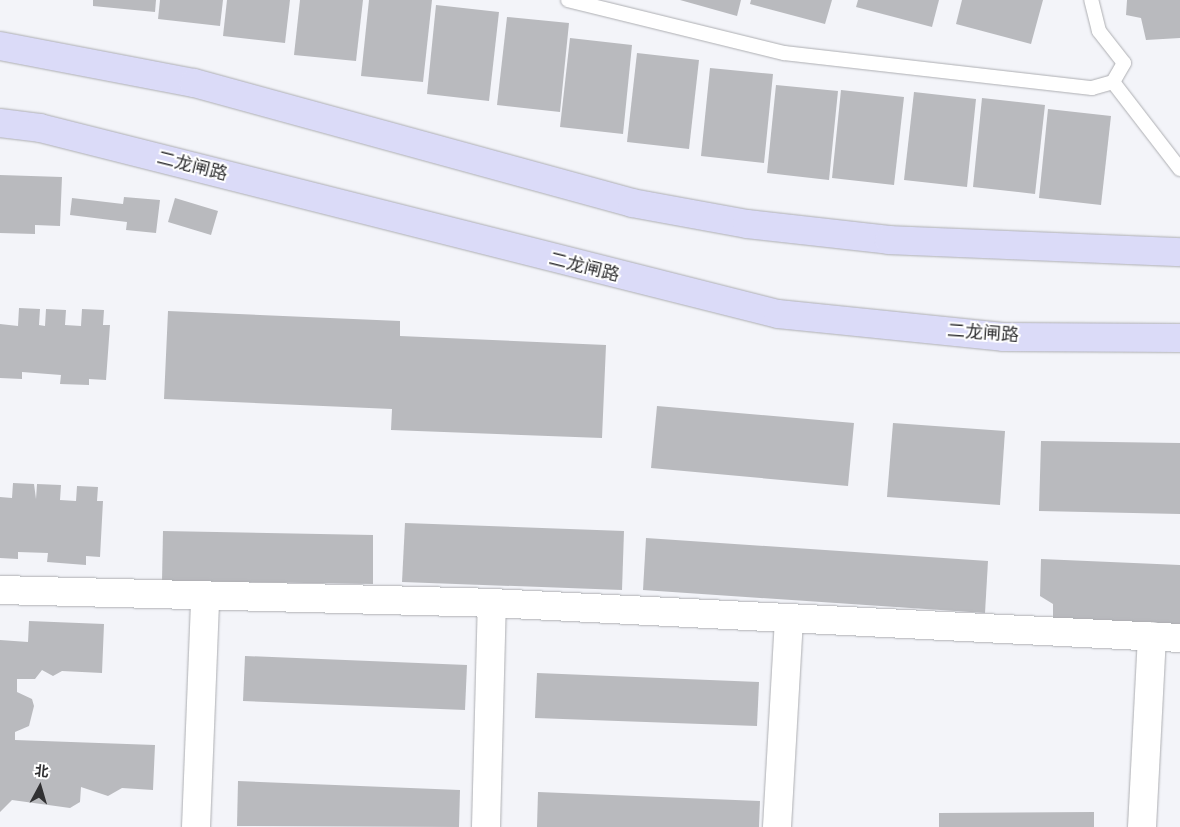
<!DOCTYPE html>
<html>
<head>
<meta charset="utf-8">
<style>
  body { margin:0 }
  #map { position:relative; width:1180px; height:827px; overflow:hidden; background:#f3f4f9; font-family:"Alegreya Sans","Noto Sans SC",sans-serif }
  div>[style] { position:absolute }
  .building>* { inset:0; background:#b9babe }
  .roads { filter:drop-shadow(0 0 1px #adaeb2) drop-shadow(0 0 1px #adaeb2) }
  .service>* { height:14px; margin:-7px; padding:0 7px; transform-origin:7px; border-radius:7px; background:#fff }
  .minor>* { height:28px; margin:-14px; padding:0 14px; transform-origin:14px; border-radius:14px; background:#fff }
  .secondary>* { height:28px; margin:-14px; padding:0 14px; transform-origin:14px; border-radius:14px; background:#dbdbf8 }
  span { translate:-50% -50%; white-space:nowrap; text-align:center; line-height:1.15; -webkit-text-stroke:4px #fff; paint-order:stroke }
  .street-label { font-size:18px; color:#313133 }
  .north { position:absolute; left:15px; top:762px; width:50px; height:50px; -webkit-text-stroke:4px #fff; paint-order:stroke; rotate:6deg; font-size:14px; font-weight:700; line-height:20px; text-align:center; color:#313133 }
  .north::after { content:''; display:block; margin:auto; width:18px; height:22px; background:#313133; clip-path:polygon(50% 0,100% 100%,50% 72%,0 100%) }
</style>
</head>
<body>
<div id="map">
  <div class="building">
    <i style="clip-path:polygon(93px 0,156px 0,155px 12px,93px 6px)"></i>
    <i style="clip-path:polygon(160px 0,223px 0,220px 26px,158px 19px)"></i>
    <i style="clip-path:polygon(227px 0,290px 0,285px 43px,223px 36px)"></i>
    <i style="clip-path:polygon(300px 0,363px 0,356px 61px,294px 55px)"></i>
    <i style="clip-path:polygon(369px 0,432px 0,423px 82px,361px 76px)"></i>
    <i style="clip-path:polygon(680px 0,741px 0,737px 16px)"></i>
    <i style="clip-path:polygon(751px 0,832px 0,825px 24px,750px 4px)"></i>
    <i style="clip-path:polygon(858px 0,939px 0,932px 27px,856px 7px)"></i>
    <i style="clip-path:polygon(962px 0,1043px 0,1031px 44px,956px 24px)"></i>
    <i style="clip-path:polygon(1127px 0,1180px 0,1180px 38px,1146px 40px,1141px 18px,1126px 15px)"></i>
    <i style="clip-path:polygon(436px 5px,499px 12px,489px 101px,427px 94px)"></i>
    <i style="clip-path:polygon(507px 17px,569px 23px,560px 112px,497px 105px)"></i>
    <i style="clip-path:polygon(570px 38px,632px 45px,623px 134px,560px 127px)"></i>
    <i style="clip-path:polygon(637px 53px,699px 60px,689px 149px,627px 142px)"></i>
    <i style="clip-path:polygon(710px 68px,773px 74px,764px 163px,701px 156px)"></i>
    <i style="clip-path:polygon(776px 85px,838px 91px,829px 180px,767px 173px)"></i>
    <i style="clip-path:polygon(841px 90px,904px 97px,894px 185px,832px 178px)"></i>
    <i style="clip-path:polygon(914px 92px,976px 99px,967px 187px,904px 180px)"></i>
    <i style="clip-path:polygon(982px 98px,1045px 105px,1035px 194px,973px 187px)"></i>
    <i style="clip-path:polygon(1048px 109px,1111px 116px,1101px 205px,1039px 198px)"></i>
    <i style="clip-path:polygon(0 175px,62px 177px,60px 226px,35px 225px,35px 234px,0 233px)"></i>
    <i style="clip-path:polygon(124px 197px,160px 200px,156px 233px,126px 230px,127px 222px,70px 215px,72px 198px,123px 204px)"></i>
    <i style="clip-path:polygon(175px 198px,218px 211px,211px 235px,168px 222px)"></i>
    <i style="clip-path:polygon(19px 308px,40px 309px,39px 325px,45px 326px,46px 309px,66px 310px,65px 325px,81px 326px,82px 309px,104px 310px,103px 325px,110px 325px,106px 380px,89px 379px,89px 385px,60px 384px,61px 375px,22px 372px,22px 379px,0 378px,0 324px,18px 326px)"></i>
    <i style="clip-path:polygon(168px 311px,400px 321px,400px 336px,606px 345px,602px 438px,391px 430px,392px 409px,164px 399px)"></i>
    <i style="clip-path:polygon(657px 406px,854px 423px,848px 486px,651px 468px)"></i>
    <i style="clip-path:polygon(893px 423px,1005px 431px,1000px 505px,887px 497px)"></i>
    <i style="clip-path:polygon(1041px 441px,1180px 443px,1180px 514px,1039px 511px)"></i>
    <i style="clip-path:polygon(13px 483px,34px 484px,36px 499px,37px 484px,61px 485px,60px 500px,76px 501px,77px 486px,98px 487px,97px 501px,103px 501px,100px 557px,86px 556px,86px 565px,47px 562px,48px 553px,18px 552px,18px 559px,0 558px,0 497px,12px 498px)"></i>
    <i style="clip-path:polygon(405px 523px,624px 531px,622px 590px,402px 582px)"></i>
    <i style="clip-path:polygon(163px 531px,373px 535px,373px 584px,162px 581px)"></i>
    <i style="clip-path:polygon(646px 538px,988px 561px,985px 613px,643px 590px)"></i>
    <i style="clip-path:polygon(1041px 559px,1180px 565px,1180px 627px,1053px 621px,1053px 604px,1040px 596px)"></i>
    <i style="clip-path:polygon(29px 621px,104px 624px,102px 673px,62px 671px,53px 676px,42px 670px,35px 679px,17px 679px,17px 692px,32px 699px,34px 706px,29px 726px,15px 732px,15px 740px,155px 745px,153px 790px,122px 788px,108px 796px,81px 787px,80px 802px,70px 808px,12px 800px,0 812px,0 640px,28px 642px)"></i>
    <i style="clip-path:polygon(245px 656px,467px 665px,465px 710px,243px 701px)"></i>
    <i style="clip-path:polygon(537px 673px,759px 682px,757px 726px,535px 718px)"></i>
    <i style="clip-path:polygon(238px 781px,460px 790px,459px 827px,237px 826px)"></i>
    <i style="clip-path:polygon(538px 792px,760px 801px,759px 827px,537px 827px)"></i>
    <i style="clip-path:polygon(1094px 812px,1094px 827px,939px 827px,939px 813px)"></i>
  </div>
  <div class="roads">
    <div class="service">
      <i style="left:568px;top:0;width:222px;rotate:13.8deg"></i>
      <i style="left:784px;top:53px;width:310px;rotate:6.5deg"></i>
      <i style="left:1092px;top:88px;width:22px;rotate:-16deg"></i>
      <i style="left:1113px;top:82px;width:22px;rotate:-60deg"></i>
      <i style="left:1124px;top:63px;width:41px;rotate:-128deg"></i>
      <i style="left:1099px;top:31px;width:32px;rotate:-104deg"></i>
      <i style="left:1113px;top:82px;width:110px;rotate:52.4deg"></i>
    </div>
    <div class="minor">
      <i style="left:0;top:590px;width:492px;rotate:1.5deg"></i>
      <i style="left:492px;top:603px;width:689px;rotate:2.91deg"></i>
      <i style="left:196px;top:827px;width:229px;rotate:-87.7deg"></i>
      <i style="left:486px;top:827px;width:224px;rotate:-88.5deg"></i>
      <i style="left:777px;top:827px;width:209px;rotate:-86.7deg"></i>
      <i style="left:1142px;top:827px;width:191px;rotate:-87deg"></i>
    </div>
    <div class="secondary">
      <i style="left:0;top:46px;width:197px;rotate:10.8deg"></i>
      <i style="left:194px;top:83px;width:454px;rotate:15.3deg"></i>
      <i style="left:632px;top:203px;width:117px;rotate:10.3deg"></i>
      <i style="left:747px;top:224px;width:143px;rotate:6.4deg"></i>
      <i style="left:889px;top:240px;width:291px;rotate:2.4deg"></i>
      <i style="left:0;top:123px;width:40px;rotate:7.1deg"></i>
      <i style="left:40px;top:128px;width:761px;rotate:14.15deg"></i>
      <i style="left:778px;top:314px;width:226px;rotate:5.8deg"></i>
      <i style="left:1003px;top:337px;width:177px;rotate:0.3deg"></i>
    </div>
  </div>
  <div class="street-label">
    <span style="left:192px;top:167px;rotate:14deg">二龙闸路</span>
    <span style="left:584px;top:268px;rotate:14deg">二龙闸路</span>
    <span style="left:983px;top:334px;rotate:4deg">二龙闸路</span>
  </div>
  <div class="north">北</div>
</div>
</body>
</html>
